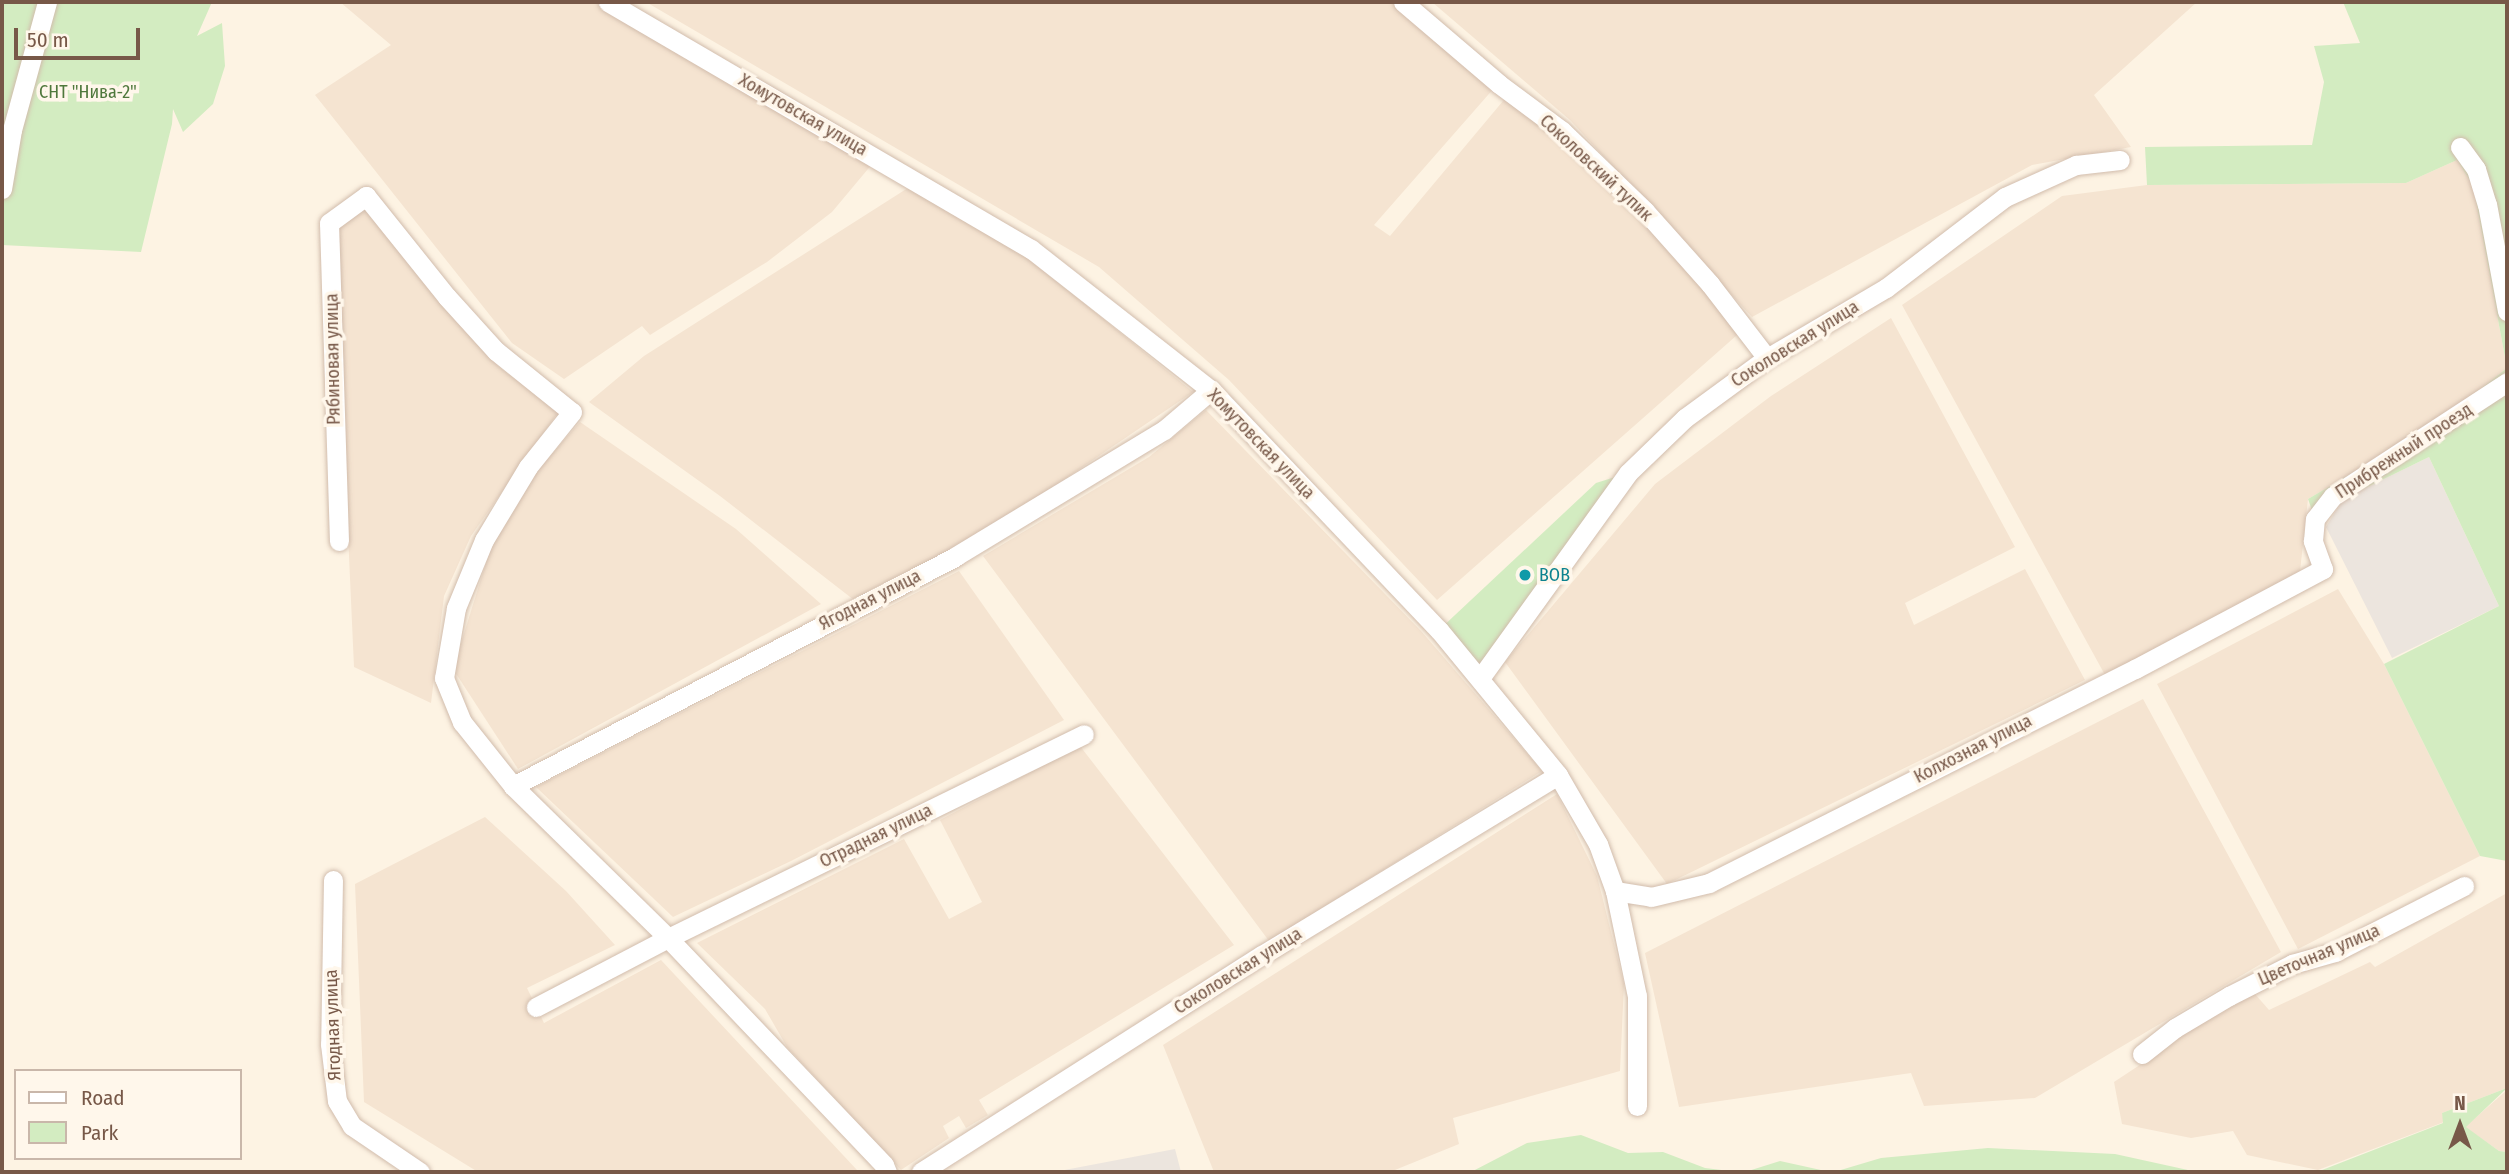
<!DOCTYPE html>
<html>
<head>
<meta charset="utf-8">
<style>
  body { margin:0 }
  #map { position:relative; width:2509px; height:1174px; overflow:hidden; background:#fdf3e3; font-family:"Fira Sans Condensed",sans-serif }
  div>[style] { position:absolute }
  .residential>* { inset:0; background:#f5e4d1 }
  .industrial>* { inset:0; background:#ece5de }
  .green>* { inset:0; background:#d3ecc1 }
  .roads { filter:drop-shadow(0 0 2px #d1bcac) drop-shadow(0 0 2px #d1bcac) }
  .minor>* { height:19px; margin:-9.5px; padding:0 9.5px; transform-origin:9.5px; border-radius:9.5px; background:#fff }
  .dots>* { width:19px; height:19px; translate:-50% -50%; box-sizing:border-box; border:4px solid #fff7eb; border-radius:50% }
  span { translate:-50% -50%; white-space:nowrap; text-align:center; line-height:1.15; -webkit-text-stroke:7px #fff7eb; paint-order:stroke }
  .park-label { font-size:18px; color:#4f783c }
  .street-label { font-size:18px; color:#775848 }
  .culture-label { font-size:18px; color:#0d838f }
  .left { translate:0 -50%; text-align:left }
  .frame { position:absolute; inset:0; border:4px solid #775848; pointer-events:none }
  .legend { position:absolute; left:14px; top:1069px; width:228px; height:91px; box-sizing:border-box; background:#fff7eb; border:2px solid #c9b7aa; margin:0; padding:9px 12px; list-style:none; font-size:21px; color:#775848 }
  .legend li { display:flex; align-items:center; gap:14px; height:35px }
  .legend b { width:35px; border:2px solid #c9b7aa }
  .north { position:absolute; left:2425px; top:1090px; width:70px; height:70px; -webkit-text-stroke:5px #fff7eb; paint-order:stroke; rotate:0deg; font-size:19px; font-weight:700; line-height:28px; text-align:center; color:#775848 }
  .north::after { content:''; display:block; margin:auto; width:24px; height:32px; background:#775848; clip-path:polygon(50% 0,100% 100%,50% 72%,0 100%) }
  .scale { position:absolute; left:14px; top:28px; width:126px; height:32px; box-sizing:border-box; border:4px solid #775848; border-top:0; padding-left:9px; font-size:21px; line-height:24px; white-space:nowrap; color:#775848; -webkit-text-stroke:5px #fff7eb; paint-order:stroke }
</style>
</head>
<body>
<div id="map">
  <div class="residential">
    <i style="clip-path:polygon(340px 2px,599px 2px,873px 163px,832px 212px,767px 262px,650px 335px,642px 326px,564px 379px,512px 343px,315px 95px,391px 45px)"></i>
    <i style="clip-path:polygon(646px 2px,1402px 2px,1495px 87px,1374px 225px,1390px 236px,1508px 95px,1653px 227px,1745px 328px,1437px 600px,1229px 380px,1099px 267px)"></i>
    <i style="clip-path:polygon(1432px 2px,2197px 2px,2094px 95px,2131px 147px,2032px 165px,1752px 317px,1570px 120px)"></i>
    <i style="clip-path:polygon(2457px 160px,2473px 186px,2507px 368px,2434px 425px,2308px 499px,2300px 571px,2105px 675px,1902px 305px,2062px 196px,2147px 185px,2406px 183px)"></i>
    <i style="clip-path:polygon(911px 186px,1026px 256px,1193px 392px,1000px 523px,854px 600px,720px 496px,589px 402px,644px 356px)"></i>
    <i style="clip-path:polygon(366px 200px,464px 328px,499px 367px,559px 411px,471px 536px,444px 596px,431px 703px,354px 667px,334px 223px)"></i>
    <i style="clip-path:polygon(1891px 318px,2015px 547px,1905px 603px,1914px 625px,2025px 569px,2085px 680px,1667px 884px,1505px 662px,1655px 484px,1771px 396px)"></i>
    <i style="clip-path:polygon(1206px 410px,1421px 631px,1542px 771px,1269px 941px,983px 556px,1149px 457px)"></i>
    <i style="clip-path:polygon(580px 422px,736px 529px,821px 604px,518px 769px,453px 669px,494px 537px,537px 471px)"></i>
    <i style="clip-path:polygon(959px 571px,1064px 720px,791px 861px,673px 917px,536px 787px)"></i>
    <i style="clip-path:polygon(2338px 589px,2384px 664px,2480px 856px,2298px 949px,2157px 684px)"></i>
    <i style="clip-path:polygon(2143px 699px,2281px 952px,2035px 1098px,1924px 1106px,1911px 1073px,1679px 1107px,1645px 953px)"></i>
    <i style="clip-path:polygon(1080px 746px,1234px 945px,979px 1100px,988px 1115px,966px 1128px,959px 1116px,943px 1126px,949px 1138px,901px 1170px,787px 1047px,765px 1009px,697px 943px,904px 839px,949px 919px,982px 902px,940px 820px)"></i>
    <i style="clip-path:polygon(1557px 794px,1597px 876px,1624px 984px,1620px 1071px,1453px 1118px,1459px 1144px,1390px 1172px,1214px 1172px,1163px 1045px)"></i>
    <i style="clip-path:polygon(485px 817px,566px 891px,615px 945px,527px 988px,544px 1023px,661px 960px,857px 1170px,478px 1172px,364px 1102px,355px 884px)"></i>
    <i style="clip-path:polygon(2507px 893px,2507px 1088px,2442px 1113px,2444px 1122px,2318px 1170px,2247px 1155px,2233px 1131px,2191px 1138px,2122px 1124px,2114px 1082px,2167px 1047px,2175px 1034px,2242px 993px,2255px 994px,2269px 1010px,2370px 962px,2375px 967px)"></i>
    <i style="clip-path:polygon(2507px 1090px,2507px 1152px,2499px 1151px,2465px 1127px)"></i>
  </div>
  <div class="industrial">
    <i style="clip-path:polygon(2429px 457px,2499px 606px,2392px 658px,2326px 527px,2343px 499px)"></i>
    <i style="clip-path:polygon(1175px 1149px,1181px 1172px,1054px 1172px)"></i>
  </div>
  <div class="green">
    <i style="clip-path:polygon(2px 2px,212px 2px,197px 36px,222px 23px,225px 66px,213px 104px,183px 132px,173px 109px,172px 124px,141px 252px,2px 245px)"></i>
    <i style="clip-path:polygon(2343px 2px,2507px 2px,2507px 861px,2480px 856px,2384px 664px,2499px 606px,2429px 457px,2343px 499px,2315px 519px,2308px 499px,2434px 425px,2507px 368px,2473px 186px,2457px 160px,2406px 183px,2147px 185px,2145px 147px,2312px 145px,2324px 82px,2314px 46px,2360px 43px)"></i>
    <i style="clip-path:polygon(1628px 473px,1481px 677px,1439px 630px,1596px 483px)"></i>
    <i style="clip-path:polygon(2507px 1088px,2466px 1127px,2499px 1151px,2507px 1152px,2507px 1172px,2317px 1172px,2443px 1123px,2442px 1113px)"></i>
    <i style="clip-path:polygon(1581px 1135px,1628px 1153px,1663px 1152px,1705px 1168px,1738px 1172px,1471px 1172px,1527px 1143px)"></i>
    <i style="clip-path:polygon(1988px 1148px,2115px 1154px,2197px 1172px,1834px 1172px,1881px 1158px)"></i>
    <i style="clip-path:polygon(1780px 1161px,1830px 1172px,1745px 1172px)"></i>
  </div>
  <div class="roads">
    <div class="minor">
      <i style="left:608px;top:2px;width:490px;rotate:30.3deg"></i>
      <i style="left:1031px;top:249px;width:229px;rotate:38.1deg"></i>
      <i style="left:1211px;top:390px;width:331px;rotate:46.5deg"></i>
      <i style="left:1439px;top:630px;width:188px;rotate:50.6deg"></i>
      <i style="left:1558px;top:775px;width:80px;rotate:59.9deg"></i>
      <i style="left:1598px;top:844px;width:50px;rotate:70.1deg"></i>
      <i style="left:1615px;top:891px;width:107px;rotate:78.2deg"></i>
      <i style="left:1637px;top:996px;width:110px;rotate:90deg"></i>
      <i style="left:1403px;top:2px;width:126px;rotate:40.5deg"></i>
      <i style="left:1499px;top:84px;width:79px;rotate:36.7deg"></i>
      <i style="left:1562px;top:131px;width:115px;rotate:43.9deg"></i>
      <i style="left:1645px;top:211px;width:98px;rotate:48.3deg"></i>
      <i style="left:1710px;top:284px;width:93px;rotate:52.4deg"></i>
      <i style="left:2460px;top:147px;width:27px;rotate:54deg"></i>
      <i style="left:2476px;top:169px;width:37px;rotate:73deg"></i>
      <i style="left:2487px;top:204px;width:109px;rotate:79.4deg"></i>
      <i style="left:2px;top:189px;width:60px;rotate:-80.4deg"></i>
      <i style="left:12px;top:130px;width:133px;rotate:-74.7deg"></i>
      <i style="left:339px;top:541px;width:318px;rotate:-91.8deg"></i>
      <i style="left:329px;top:223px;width:46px;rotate:-36.1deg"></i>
      <i style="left:366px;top:196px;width:129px;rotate:51.3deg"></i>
      <i style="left:447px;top:297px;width:73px;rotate:47.8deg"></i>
      <i style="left:496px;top:351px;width:97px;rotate:38.8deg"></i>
      <i style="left:572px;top:412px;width:70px;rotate:128.7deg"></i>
      <i style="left:528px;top:467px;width:85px;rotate:121.1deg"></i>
      <i style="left:484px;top:540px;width:74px;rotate:112.4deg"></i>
      <i style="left:456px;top:608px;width:71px;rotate:99.7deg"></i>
      <i style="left:444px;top:678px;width:48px;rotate:67.8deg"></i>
      <i style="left:462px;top:722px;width:82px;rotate:51.4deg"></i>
      <i style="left:513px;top:786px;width:217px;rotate:44.4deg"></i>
      <i style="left:668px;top:938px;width:313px;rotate:46.4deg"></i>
      <i style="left:884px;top:1165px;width:8px;rotate:67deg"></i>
      <i style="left:1481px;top:677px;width:251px;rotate:-54.2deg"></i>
      <i style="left:1628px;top:473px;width:79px;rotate:-44deg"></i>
      <i style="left:1685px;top:418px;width:102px;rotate:-36.2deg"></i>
      <i style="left:1767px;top:358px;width:138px;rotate:-30.5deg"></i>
      <i style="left:1886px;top:288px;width:150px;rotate:-37.4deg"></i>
      <i style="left:2005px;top:197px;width:78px;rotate:-24.3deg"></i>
      <i style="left:2076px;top:165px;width:44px;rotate:-6.5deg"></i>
      <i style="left:513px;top:786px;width:499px;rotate:-27.4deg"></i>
      <i style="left:956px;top:556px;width:243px;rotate:-31.2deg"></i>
      <i style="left:1164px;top:430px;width:62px;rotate:-40.4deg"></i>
      <i style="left:333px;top:880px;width:164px;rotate:91deg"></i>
      <i style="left:330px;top:1044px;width:57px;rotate:83deg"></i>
      <i style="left:337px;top:1101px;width:29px;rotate:59deg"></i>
      <i style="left:352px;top:1126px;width:82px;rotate:34.1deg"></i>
      <i style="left:1615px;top:891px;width:36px;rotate:9deg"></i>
      <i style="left:1651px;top:897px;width:60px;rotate:-13.6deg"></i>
      <i style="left:1709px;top:883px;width:477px;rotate:-26.7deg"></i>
      <i style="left:2135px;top:669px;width:213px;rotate:-28deg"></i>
      <i style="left:2323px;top:569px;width:30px;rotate:-110deg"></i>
      <i style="left:2313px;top:541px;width:22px;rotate:-85deg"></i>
      <i style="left:2315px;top:519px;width:29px;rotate:-52deg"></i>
      <i style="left:2333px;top:496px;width:208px;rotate:-33.2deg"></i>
      <i style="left:536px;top:1007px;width:149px;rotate:-27.6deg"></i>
      <i style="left:668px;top:938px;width:463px;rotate:-26.1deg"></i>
      <i style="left:2142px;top:1054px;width:42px;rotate:-38.2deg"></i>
      <i style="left:2175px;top:1028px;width:63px;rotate:-30.7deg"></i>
      <i style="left:2229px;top:996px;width:71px;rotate:-26.9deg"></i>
      <i style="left:2292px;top:964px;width:45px;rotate:-15.6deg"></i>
      <i style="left:2335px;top:952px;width:145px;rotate:-27.1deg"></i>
      <i style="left:921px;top:1172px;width:404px;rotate:-32.5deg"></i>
      <i style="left:1262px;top:955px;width:346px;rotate:-31.3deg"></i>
    </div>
  </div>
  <div class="dots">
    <i style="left:1525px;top:575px;background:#0f9aa8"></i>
  </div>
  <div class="park-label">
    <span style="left:88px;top:92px">СНТ "Нива-2"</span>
  </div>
  <div class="street-label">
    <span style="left:803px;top:115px;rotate:30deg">Хомутовская улица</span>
    <span style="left:1596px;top:168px;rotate:43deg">Соколовский тупик</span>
    <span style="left:1795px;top:344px;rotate:-32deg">Соколовская улица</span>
    <span style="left:333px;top:359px;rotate:-91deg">Рябиновая улица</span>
    <span style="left:1261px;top:444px;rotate:46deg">Хомутовская улица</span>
    <span style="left:2404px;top:451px;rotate:-33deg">Прибрежный проезд</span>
    <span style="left:870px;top:600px;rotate:-27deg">Ягодная улица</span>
    <span style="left:1973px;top:749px;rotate:-27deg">Колхозная улица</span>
    <span style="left:876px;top:836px;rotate:-26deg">Отрадная улица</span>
    <span style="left:2319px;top:955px;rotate:-23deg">Цветочная улица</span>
    <span style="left:1238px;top:971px;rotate:-32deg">Соколовская улица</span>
    <span style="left:333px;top:1025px;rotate:-92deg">Ягодная улица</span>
  </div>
  <div class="culture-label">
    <span class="left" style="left:1539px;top:575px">ВОВ</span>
  </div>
  <div class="frame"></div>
  <ul class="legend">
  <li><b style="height:9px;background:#fff"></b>Road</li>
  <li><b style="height:19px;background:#d3ecc1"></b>Park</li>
  </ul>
  <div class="north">N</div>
  <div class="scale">50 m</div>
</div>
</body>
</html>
